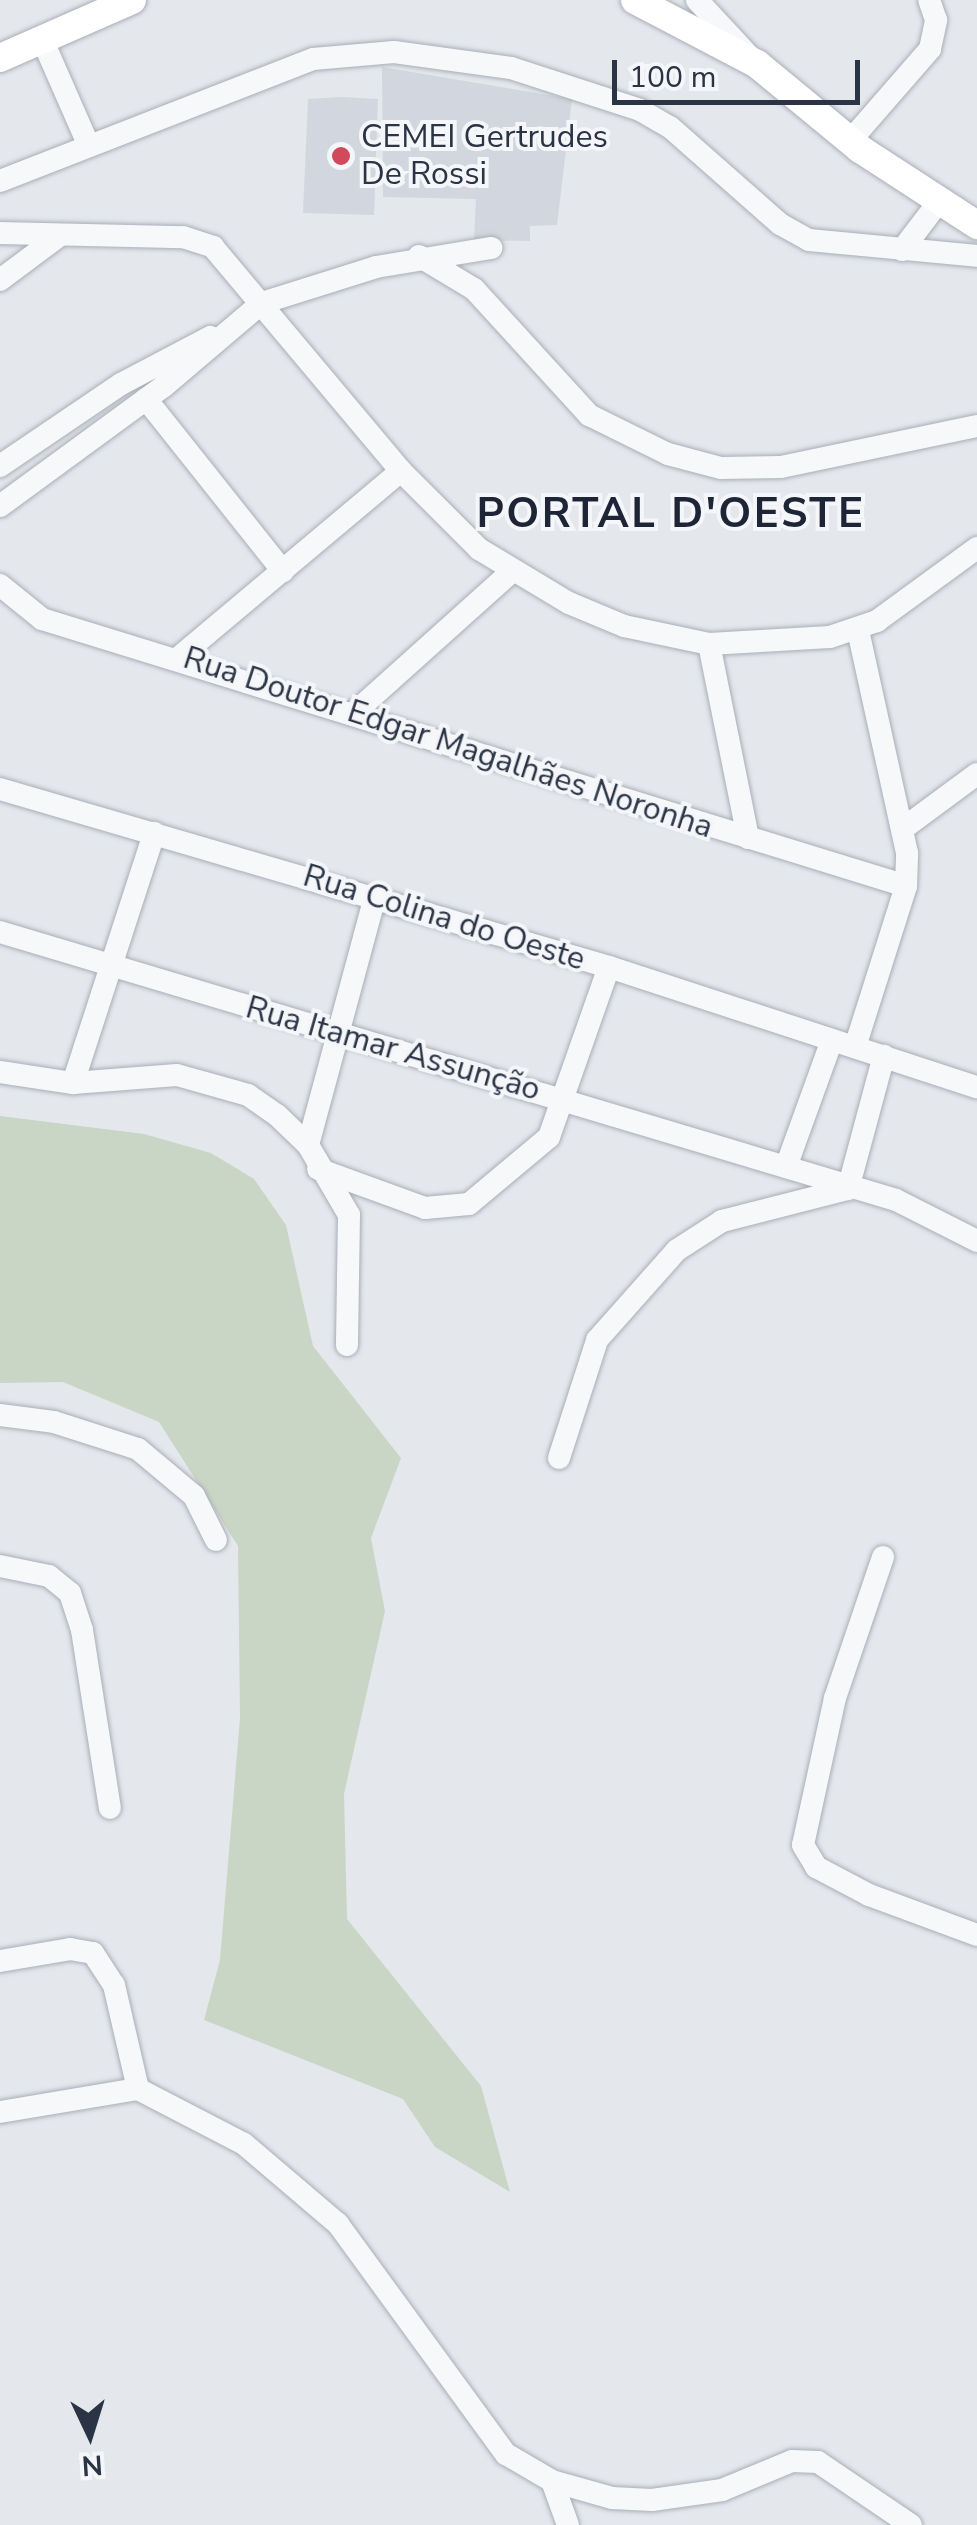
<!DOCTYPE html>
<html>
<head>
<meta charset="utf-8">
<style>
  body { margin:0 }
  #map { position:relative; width:977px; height:2525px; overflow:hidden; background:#e4e7ec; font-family:"Nunito Sans",sans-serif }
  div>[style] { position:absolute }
  .built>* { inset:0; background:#d2d6de }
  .green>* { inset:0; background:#c9d6c5 }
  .roads { filter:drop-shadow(0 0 2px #a9aeb7) drop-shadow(0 0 2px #a9aeb7) }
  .minor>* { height:22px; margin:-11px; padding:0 11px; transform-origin:11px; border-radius:11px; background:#f7f8fa }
  .major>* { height:28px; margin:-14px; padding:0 14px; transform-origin:14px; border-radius:14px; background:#fff }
  .dots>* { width:28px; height:28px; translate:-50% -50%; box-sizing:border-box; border:5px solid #f4f6f9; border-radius:50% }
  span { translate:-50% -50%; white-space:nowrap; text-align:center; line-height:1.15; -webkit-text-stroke:8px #f4f6f9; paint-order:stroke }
  .poi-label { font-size:32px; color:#2b3445 }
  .left { translate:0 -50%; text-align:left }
  .street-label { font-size:32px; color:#2b3445 }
  .district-label { font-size:42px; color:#1d2536; font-weight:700; letter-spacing:2.5px }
  .north { position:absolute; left:40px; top:2385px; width:100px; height:100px; -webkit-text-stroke:8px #f4f6f9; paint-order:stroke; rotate:176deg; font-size:28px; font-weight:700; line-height:40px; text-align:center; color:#2b3445 }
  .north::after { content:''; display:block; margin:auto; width:35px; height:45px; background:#2b3445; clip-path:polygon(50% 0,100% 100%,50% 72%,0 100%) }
  .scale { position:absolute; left:612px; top:60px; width:248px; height:45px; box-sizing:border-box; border:5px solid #2b3445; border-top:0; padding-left:12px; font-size:30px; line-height:35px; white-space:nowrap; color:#2b3445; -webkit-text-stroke:8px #f4f6f9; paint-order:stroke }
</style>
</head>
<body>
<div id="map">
  <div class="built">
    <i style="clip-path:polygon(382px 67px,572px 99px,557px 225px,530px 226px,530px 241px,474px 240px,476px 199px,383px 197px)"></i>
    <i style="clip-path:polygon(341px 97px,378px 99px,374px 215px,303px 213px,308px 99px)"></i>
  </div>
  <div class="green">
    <i style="clip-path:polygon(0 1116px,144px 1134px,211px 1153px,254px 1179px,286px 1225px,313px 1346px,401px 1458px,371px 1538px,385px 1611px,344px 1794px,347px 1919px,481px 2086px,510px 2192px,435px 2147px,403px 2099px,204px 2020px,220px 1960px,240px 1718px,238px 1546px,159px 1422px,63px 1382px,0 1383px)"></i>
  </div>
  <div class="roads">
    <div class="minor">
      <i style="left:697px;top:0;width:76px;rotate:47.1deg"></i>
      <i style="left:42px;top:39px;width:115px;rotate:66.3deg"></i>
      <i style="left:850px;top:141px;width:122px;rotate:-49deg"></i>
      <i style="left:930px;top:49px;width:30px;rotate:-78deg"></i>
      <i style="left:936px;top:20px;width:21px;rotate:-109deg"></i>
      <i style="left:0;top:181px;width:336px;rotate:-21.3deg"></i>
      <i style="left:313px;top:59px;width:81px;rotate:-4.9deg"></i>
      <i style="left:394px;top:52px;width:118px;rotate:7.8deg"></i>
      <i style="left:511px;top:68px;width:136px;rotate:18deg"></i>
      <i style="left:640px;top:110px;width:34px;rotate:30deg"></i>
      <i style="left:670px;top:127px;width:147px;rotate:41.4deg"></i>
      <i style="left:780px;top:224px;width:33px;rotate:29deg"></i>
      <i style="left:809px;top:240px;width:169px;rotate:5.4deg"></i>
      <i style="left:0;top:233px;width:183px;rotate:1.3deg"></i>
      <i style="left:183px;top:237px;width:32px;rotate:18deg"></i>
      <i style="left:213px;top:247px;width:292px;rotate:50deg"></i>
      <i style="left:401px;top:471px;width:110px;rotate:45deg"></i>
      <i style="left:479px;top:549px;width:105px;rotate:31deg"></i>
      <i style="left:569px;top:603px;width:60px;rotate:22.7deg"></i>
      <i style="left:624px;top:626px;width:87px;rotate:12deg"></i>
      <i style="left:709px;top:644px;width:121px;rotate:-3.3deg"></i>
      <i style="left:830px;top:637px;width:50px;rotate:-18.8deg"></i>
      <i style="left:877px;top:621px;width:124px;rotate:-36.1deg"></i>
      <i style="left:902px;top:250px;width:58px;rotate:-52.7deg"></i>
      <i style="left:419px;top:256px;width:64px;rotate:31deg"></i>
      <i style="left:474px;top:289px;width:171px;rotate:47.6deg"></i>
      <i style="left:589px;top:415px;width:88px;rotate:26.3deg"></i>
      <i style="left:668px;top:454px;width:55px;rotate:14.8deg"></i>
      <i style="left:721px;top:468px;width:60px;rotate:-1deg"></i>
      <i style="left:781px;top:467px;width:200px;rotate:-11.8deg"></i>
      <i style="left:0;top:280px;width:74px;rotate:-36.7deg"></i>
      <i style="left:146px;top:399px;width:220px;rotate:51.5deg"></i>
      <i style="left:0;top:466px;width:146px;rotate:-34.1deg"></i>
      <i style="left:121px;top:384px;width:101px;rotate:-27.8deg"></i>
      <i style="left:0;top:506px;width:203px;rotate:-36.2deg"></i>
      <i style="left:164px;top:386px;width:128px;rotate:-40.3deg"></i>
      <i style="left:262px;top:303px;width:120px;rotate:-17.5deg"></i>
      <i style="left:376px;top:267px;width:117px;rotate:-9.4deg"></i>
      <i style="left:0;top:585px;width:54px;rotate:39deg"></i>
      <i style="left:42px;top:619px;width:904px;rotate:17.17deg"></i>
      <i style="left:709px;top:644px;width:198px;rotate:78.6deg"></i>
      <i style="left:178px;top:658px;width:291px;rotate:-40deg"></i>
      <i style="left:354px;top:713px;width:211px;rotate:-41.9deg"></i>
      <i style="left:0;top:789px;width:634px;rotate:16.29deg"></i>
      <i style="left:609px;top:967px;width:387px;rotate:18.1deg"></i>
      <i style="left:905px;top:827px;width:89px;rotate:-36.4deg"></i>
      <i style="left:0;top:932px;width:935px;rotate:16.65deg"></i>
      <i style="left:896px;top:1200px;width:91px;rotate:26.8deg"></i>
      <i style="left:855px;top:1047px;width:169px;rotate:-72.4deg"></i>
      <i style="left:906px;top:886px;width:33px;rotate:-88deg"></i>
      <i style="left:907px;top:853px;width:228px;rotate:-102.4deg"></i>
      <i style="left:0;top:1072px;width:74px;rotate:8.6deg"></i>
      <i style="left:73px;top:1083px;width:104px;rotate:-4.4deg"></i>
      <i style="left:177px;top:1075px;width:74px;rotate:15.7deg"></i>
      <i style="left:248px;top:1095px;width:35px;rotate:35deg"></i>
      <i style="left:277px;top:1115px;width:43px;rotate:44.1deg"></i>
      <i style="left:308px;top:1145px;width:81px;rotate:59.6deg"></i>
      <i style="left:349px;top:1215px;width:130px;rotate:90.9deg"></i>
      <i style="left:73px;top:1083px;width:263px;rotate:-72deg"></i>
      <i style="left:308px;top:1145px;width:258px;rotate:-74.9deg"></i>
      <i style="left:786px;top:1167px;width:135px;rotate:-70.1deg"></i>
      <i style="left:318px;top:1169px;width:114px;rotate:20deg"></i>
      <i style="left:425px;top:1208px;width:44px;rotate:-5.2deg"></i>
      <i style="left:469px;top:1204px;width:104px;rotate:-39.9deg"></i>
      <i style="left:549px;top:1137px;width:180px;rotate:-70.6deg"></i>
      <i style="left:0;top:1415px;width:54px;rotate:7.4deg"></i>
      <i style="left:54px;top:1422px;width:88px;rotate:17.8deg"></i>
      <i style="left:138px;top:1449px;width:73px;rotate:40deg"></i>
      <i style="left:194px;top:1496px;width:49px;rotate:63.4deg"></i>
      <i style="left:559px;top:1458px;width:124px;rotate:-72.1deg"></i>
      <i style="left:597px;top:1340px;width:120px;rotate:-48.4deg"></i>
      <i style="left:677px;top:1250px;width:54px;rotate:-32.8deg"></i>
      <i style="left:722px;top:1221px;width:130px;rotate:-14.3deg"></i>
      <i style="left:848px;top:1189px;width:138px;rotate:-74.9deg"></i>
      <i style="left:883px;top:1557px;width:149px;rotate:108.8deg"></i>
      <i style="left:835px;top:1698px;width:150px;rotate:102.3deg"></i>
      <i style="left:803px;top:1845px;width:26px;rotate:59deg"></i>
      <i style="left:816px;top:1867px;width:60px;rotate:27.8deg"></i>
      <i style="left:869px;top:1895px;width:115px;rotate:20.3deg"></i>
      <i style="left:0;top:1566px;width:50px;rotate:11.5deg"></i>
      <i style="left:49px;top:1576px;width:27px;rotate:39deg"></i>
      <i style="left:70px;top:1593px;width:39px;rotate:72deg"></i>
      <i style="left:82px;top:1630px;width:180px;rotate:81.1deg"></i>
      <i style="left:0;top:1961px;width:71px;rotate:-9.7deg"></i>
      <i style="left:70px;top:1949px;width:23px;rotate:10deg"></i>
      <i style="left:93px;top:1953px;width:38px;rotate:57deg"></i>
      <i style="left:114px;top:1985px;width:107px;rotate:77deg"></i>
      <i style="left:0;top:2112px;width:140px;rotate:-9.5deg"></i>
      <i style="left:138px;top:2089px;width:119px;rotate:27.4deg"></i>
      <i style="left:244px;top:2144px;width:123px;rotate:40.4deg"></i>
      <i style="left:338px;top:2224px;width:285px;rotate:53.9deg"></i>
      <i style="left:506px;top:2454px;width:53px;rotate:30.4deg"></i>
      <i style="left:552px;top:2481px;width:62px;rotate:15.8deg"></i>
      <i style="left:612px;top:2498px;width:40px;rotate:2.9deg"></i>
      <i style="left:652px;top:2500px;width:71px;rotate:-8.1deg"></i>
      <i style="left:722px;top:2490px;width:76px;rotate:-22.5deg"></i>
      <i style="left:792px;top:2461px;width:26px;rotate:2deg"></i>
      <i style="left:818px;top:2462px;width:112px;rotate:34.1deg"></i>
      <i style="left:552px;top:2481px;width:47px;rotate:70deg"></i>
    </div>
    <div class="major">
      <i style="left:635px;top:0;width:138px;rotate:27.7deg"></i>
      <i style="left:757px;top:64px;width:134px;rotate:39.5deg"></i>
      <i style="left:860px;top:149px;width:140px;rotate:33deg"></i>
      <i style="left:0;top:58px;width:144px;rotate:-23.7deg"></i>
    </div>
  </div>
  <div class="dots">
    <i style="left:341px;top:156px;background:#d1495b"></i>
  </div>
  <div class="poi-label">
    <span class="left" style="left:361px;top:156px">CEMEI Gertrudes<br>De Rossi</span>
  </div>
  <div class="street-label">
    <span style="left:448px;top:743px;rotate:18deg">Rua Doutor Edgar Magalhães Noronha</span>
    <span style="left:444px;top:918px;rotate:17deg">Rua Colina do Oeste</span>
    <span style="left:393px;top:1049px;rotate:16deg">Rua Itamar Assunção</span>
  </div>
  <div class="district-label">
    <span style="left:671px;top:514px">PORTAL D'OESTE</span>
  </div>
  <div class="north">N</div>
  <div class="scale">100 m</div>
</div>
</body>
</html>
